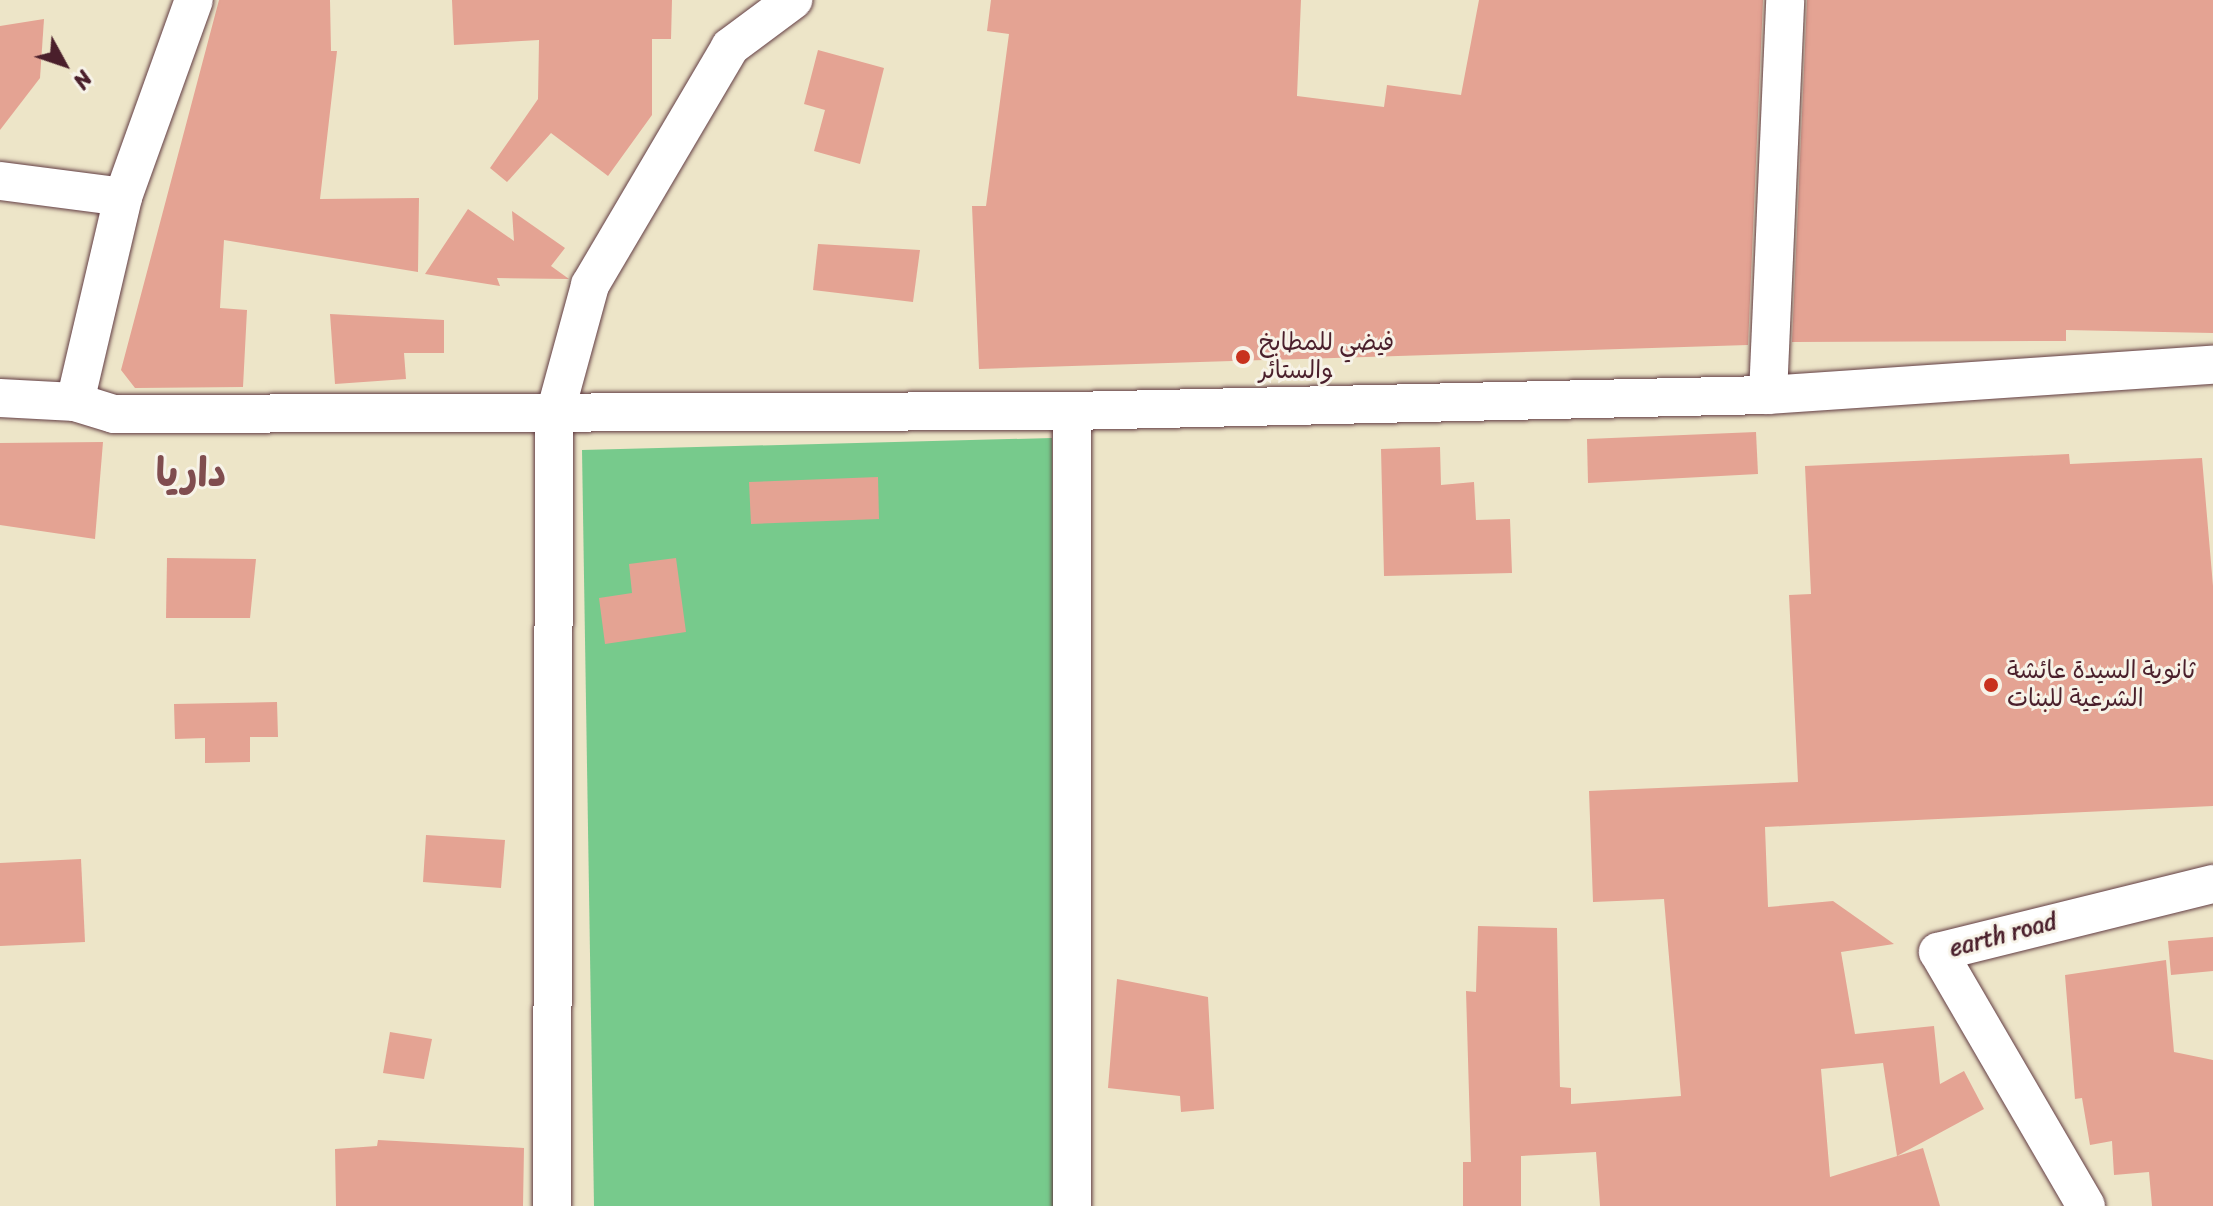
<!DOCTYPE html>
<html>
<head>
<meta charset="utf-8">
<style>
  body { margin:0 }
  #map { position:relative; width:2213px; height:1206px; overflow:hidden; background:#ede5c8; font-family:Sriracha,"Playpen Sans Arabic",sans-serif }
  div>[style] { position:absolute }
  .green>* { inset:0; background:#77ca8c }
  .building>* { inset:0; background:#e4a393 }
  .roads { filter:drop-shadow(0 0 2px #623d43) drop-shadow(0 0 2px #623d43) }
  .street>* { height:38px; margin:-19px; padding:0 19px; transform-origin:19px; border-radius:19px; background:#fff }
  .dots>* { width:22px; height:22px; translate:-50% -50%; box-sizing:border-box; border:4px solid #f7f3e8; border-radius:50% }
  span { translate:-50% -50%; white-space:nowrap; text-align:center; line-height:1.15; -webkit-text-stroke:6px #f7f3e8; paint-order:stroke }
  .poi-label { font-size:24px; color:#4a1f2b }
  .left { translate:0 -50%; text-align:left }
  .street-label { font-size:24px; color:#4a1f2b }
  .town-label { font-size:40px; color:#804d4f; font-weight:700 }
  .north { position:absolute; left:24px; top:24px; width:80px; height:80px; -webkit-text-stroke:6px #f7f3e8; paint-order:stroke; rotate:130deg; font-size:22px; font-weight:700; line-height:32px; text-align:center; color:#4a1f2b }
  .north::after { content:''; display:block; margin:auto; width:28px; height:36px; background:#4a1f2b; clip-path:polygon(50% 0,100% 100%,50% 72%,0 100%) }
</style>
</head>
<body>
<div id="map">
  <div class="green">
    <i style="clip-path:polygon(1052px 438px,1056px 1206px,594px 1206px,582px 450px)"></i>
  </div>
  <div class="building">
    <i style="clip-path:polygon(219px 0,330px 0,331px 51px,337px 51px,320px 199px,419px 198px,418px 272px,224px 240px,220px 308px,247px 310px,243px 387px,135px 388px,121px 370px)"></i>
    <i style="clip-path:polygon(452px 0,672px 0,671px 39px,652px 39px,652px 115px,608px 176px,551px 133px,507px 182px,490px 168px,538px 99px,539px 40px,454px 45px)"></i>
    <i style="clip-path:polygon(991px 0,1301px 0,1297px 96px,1384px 107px,1387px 85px,1461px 95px,1479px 0,1763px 0,1748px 345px,979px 369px,972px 206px,986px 206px,1009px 34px,987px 31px)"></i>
    <i style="clip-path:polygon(1807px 0,2213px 0,2213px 333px,2066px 330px,2066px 341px,1792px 342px)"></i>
    <i style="clip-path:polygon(44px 19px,40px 78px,0 130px,0 26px)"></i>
    <i style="clip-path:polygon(818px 50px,884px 68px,860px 164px,814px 151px,825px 110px,804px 104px)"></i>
    <i style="clip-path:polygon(468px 209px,514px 241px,512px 211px,565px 248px,551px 266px,569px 279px,497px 278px,500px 286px,425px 274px)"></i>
    <i style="clip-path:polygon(818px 244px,920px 250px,913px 302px,813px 290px)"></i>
    <i style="clip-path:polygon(330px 314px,444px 320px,444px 353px,404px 353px,406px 379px,335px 384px)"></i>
    <i style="clip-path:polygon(1756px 432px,1758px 474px,1588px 483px,1587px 439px)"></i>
    <i style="clip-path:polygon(103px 442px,95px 539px,0 525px,0 443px)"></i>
    <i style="clip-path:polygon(1440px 447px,1441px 485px,1474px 482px,1476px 520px,1510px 519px,1512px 573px,1384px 576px,1381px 449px)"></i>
    <i style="clip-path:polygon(2069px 454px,2070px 464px,2202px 458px,2213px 586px,2213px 806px,1765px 827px,1768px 907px,1833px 901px,1894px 944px,1841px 952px,1855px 1034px,1934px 1026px,1940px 1084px,1964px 1071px,1984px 1109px,1897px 1156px,1883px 1063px,1821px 1069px,1830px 1177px,1923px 1148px,1940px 1206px,1600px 1206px,1596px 1152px,1521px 1156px,1521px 1206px,1463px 1206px,1463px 1162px,1471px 1162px,1466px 991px,1476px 992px,1478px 926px,1557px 928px,1560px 1087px,1571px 1088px,1571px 1104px,1681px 1096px,1664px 899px,1593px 902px,1589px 791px,1798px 782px,1789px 595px,1811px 594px,1805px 466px)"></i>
    <i style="clip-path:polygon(878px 477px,879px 519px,751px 524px,749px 482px)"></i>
    <i style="clip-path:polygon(167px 558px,256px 559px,250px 618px,166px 618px)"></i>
    <i style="clip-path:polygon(676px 558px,686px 632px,605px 644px,599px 598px,632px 593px,629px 564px)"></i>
    <i style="clip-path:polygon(277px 702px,278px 737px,250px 737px,250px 762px,205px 763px,205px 738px,175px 739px,174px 704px)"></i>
    <i style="clip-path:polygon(426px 835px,505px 840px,501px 888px,423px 882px)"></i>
    <i style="clip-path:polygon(81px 859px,85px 942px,0 946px,0 863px)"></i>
    <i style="clip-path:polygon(2213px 937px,2213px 971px,2171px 975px,2168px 941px)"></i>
    <i style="clip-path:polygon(2166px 960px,2174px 1052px,2213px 1060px,2213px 1206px,2152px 1206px,2149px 1172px,2114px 1175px,2112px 1141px,2090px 1145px,2082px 1098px,2075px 1099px,2065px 975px)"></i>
    <i style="clip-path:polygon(1117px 979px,1208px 997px,1214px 1109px,1181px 1112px,1180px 1096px,1108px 1088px)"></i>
    <i style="clip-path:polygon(390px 1032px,432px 1039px,424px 1079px,383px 1073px)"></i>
    <i style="clip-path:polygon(378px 1140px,524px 1148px,523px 1206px,336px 1206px,335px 1149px,377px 1146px)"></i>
  </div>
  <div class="roads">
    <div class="street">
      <i style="left:0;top:181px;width:124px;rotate:7.4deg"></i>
      <i style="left:1768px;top:395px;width:395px;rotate:-87.5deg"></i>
      <i style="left:0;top:398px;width:75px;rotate:3.1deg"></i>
      <i style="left:75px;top:402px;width:41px;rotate:17.1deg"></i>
      <i style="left:114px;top:414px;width:958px;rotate:-0.18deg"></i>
      <i style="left:1072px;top:411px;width:696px;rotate:-1.32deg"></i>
      <i style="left:1768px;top:395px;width:446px;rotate:-3.9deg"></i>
      <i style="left:75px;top:402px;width:211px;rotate:-76.8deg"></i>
      <i style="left:123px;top:197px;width:209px;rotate:-70.2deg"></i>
      <i style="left:1072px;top:411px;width:795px;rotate:90deg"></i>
      <i style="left:552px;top:1206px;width:789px;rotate:-89.85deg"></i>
      <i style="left:554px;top:417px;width:137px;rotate:-74.7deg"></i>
      <i style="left:590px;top:285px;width:276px;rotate:-59.5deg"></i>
      <i style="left:730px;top:47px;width:79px;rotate:-36.7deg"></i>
      <i style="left:2086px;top:1206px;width:294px;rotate:-120.2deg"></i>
      <i style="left:1938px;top:952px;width:283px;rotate:-13.9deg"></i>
    </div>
  </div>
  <div class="dots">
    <i style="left:1243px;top:357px;background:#c8321e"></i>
    <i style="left:1991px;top:685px;background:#c8321e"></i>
  </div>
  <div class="poi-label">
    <span class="left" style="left:1259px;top:357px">فيضي للمطابخ<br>والستائر</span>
    <span class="left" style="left:2007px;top:685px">ثانوية السيدة عائشة<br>الشرعية للبنات</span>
  </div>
  <div class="street-label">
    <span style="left:2003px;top:935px;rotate:-15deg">earth road</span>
  </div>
  <div class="town-label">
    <span style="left:191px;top:473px">داريا</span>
  </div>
  <div class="north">N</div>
</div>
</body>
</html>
